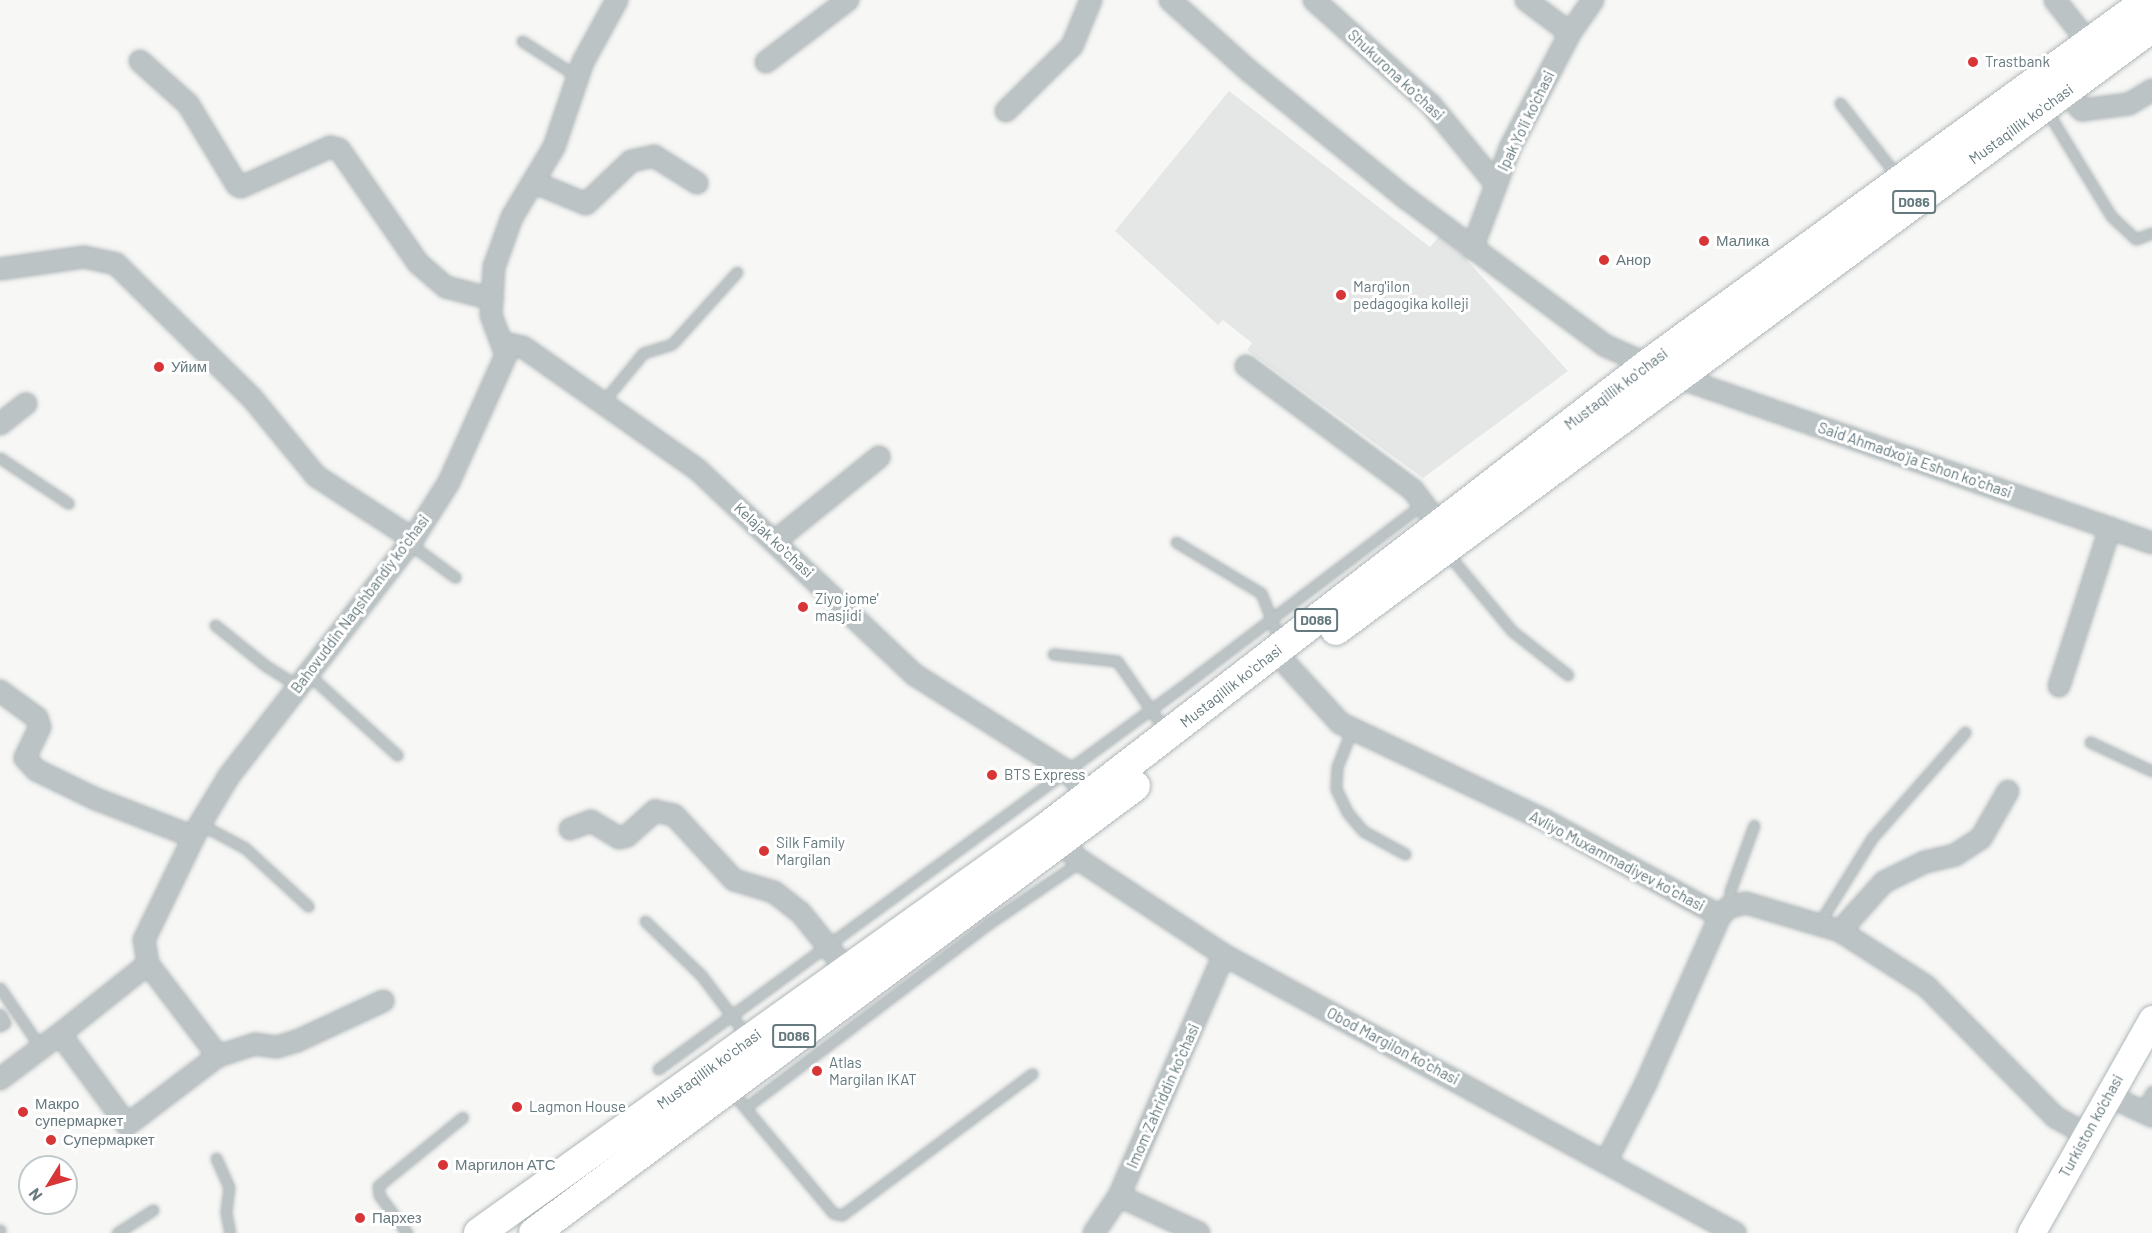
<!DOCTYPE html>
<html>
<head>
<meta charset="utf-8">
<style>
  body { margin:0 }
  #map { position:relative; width:2152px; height:1233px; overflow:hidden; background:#f7f7f5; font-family:Barlow,sans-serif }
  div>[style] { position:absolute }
  .built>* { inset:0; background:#e5e7e6 }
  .roads { filter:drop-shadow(0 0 2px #afb7b9) drop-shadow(0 0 2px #afb7b9) }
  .lane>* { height:9px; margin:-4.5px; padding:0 4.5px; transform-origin:4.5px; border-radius:4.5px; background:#bcc3c4 }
  .street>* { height:20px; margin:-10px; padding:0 10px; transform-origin:10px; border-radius:10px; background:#bcc3c4 }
  .secondary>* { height:27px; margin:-13.5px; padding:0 13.5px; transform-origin:13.5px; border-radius:13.5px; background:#fff }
  .primary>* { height:30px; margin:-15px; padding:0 15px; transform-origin:15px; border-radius:15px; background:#fff }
  .dots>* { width:16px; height:16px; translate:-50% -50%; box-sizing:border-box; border:3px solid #fff; border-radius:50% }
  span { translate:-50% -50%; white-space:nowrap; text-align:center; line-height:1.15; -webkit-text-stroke:6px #fff; paint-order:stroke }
  .shield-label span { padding:2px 4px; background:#fff; border:2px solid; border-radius:4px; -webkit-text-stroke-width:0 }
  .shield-label { font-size:14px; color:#65797e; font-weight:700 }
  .poi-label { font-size:15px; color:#65797e }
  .left { translate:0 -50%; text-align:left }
  .street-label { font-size:15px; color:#65797e }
  .north { position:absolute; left:18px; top:1155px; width:60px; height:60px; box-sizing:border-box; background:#fff; border:2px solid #c1c9cb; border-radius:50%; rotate:233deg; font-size:16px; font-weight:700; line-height:24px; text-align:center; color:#65797e }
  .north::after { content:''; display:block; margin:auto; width:21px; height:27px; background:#d73536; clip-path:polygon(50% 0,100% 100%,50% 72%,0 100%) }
</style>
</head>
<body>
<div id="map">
  <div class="built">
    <i style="clip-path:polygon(1229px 91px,1430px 247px,1442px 233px,1568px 371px,1423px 478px,1247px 350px,1252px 343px,1223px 320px,1218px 325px,1115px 231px)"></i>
  </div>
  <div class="roads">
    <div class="lane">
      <i style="left:522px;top:41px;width:67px;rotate:32.7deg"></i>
      <i style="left:1840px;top:103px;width:93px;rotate:52deg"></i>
      <i style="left:2047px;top:111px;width:123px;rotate:58.6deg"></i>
      <i style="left:2111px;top:216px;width:34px;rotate:43deg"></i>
      <i style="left:2136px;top:239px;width:17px;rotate:-21deg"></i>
      <i style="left:602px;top:403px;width:65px;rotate:-50.6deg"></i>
      <i style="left:643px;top:353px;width:30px;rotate:-17deg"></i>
      <i style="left:672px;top:344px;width:97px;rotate:-47.9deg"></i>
      <i style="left:0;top:458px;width:82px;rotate:33.5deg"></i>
      <i style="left:1176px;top:542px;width:99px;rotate:31deg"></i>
      <i style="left:1261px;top:593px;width:52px;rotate:68.4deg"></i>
      <i style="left:410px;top:544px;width:56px;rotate:36.3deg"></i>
      <i style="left:1448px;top:554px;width:100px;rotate:50.3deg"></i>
      <i style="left:1512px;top:631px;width:71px;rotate:38.2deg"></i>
      <i style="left:215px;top:625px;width:65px;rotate:38.8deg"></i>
      <i style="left:266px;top:666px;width:36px;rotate:32deg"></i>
      <i style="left:1053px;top:654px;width:64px;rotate:6.2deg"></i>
      <i style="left:1117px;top:661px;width:84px;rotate:55.2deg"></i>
      <i style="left:307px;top:673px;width:122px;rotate:42.3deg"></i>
      <i style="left:1352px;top:729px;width:41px;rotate:111.5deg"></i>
      <i style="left:1337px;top:767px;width:22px;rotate:93deg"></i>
      <i style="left:1336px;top:789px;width:25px;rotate:64deg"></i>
      <i style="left:1347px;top:812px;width:25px;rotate:50deg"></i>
      <i style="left:1363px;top:831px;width:48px;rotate:28.7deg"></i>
      <i style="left:2090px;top:742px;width:68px;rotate:25.1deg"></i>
      <i style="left:200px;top:824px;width:51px;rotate:28.1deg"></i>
      <i style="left:245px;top:848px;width:86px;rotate:42.6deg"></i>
      <i style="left:1729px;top:907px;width:16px;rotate:-86deg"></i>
      <i style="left:1730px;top:891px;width:70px;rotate:-70deg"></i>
      <i style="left:645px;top:921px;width:78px;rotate:44deg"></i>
      <i style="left:701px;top:975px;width:76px;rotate:53deg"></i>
      <i style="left:1818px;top:925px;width:102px;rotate:-58.2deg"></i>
      <i style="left:1872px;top:838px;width:141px;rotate:-48.7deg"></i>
      <i style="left:0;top:988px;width:73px;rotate:55.7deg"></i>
      <i style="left:0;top:1014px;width:10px;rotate:61deg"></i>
      <i style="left:5px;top:1023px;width:6px;rotate:149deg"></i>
      <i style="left:658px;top:1069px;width:645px;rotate:-36.11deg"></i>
      <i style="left:1179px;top:689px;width:306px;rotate:-37.2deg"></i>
      <i style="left:731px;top:1091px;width:159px;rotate:50.1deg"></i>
      <i style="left:833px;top:1213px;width:9px;rotate:13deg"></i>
      <i style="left:842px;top:1215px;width:237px;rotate:-36.6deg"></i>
      <i style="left:745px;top:1108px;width:305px;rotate:-37.1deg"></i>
      <i style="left:988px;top:924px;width:112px;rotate:-34.1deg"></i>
      <i style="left:2140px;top:1111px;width:23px;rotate:-59deg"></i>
      <i style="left:216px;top:1158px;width:32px;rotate:66deg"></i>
      <i style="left:229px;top:1187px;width:26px;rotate:97deg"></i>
      <i style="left:226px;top:1213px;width:20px;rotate:79deg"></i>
      <i style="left:0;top:1230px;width:1px;rotate:90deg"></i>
      <i style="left:117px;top:1233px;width:43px;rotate:-32.6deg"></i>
      <i style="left:407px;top:1233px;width:47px;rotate:-126.4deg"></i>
      <i style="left:379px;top:1195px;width:9px;rotate:-96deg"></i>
      <i style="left:378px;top:1186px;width:109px;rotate:-39.1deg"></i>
    </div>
    <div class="street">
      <i style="left:1170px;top:0;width:105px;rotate:41.9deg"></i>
      <i style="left:1248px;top:70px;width:205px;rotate:39.1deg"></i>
      <i style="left:1407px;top:199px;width:247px;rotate:36.5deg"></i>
      <i style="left:1606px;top:346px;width:77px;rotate:23.6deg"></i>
      <i style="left:1677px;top:377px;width:503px;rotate:19.26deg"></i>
      <i style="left:1314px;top:0;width:157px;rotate:41.9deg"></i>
      <i style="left:1431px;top:105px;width:102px;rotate:50.6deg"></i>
      <i style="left:1526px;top:0;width:55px;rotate:36.9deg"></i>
      <i style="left:2055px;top:0;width:55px;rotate:51.7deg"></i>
      <i style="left:140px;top:61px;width:64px;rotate:41.9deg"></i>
      <i style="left:188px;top:104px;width:95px;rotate:58.8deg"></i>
      <i style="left:237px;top:185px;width:4px;rotate:27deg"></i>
      <i style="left:241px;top:187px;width:98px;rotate:-24.2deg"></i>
      <i style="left:330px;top:147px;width:9px;rotate:13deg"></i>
      <i style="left:339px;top:149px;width:139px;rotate:55.3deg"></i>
      <i style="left:418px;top:263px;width:37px;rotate:41deg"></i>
      <i style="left:446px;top:287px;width:48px;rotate:14.6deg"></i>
      <i style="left:766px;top:62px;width:103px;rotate:-37.1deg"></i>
      <i style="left:2065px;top:92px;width:25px;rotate:47deg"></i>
      <i style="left:2082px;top:110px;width:47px;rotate:-7.3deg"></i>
      <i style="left:2129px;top:104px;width:27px;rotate:-31deg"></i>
      <i style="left:1006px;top:111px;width:93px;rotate:-44.6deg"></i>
      <i style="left:1072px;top:46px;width:50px;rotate:-67.6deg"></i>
      <i style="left:533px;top:182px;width:57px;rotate:22.5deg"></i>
      <i style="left:586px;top:204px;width:62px;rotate:-43.7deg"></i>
      <i style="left:631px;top:161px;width:24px;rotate:-12deg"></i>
      <i style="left:654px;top:156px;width:51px;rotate:32.1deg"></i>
      <i style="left:1472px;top:249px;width:108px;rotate:-69.4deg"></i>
      <i style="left:1510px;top:148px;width:130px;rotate:-62.4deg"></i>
      <i style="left:1570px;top:33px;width:40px;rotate:-55.1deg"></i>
      <i style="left:0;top:269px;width:85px;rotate:-8.1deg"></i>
      <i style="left:84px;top:257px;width:33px;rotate:12deg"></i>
      <i style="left:116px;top:264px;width:191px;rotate:44.6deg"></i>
      <i style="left:252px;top:398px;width:101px;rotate:50.6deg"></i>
      <i style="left:316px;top:476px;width:116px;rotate:33deg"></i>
      <i style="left:504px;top:343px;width:19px;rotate:12deg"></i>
      <i style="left:523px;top:347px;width:214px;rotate:35.1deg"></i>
      <i style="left:698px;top:470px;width:299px;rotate:43.4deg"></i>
      <i style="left:915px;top:675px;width:178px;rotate:32.3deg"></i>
      <i style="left:1065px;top:770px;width:35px;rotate:44deg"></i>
      <i style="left:1246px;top:366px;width:208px;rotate:36.6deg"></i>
      <i style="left:1413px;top:490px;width:44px;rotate:53.4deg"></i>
      <i style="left:0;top:424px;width:33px;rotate:-38deg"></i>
      <i style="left:775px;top:541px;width:134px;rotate:-38.9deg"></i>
      <i style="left:1288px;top:666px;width:77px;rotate:47.6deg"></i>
      <i style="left:1340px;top:723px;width:228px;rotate:25.4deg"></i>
      <i style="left:1546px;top:821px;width:198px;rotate:28.6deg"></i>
      <i style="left:1720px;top:916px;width:13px;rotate:-45deg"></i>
      <i style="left:1729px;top:907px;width:17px;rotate:-13deg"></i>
      <i style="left:1746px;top:903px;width:98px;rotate:16.6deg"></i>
      <i style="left:1840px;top:931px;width:102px;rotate:32.6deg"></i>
      <i style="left:1926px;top:986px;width:184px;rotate:45.4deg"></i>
      <i style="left:2055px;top:1117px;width:35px;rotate:29deg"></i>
      <i style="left:2059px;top:686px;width:166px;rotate:-72.1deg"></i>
      <i style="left:0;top:691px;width:46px;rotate:36.1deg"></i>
      <i style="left:37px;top:718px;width:9px;rotate:72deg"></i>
      <i style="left:40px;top:727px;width:34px;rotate:116deg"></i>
      <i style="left:25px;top:758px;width:16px;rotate:47deg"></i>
      <i style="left:36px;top:770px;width:67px;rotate:25.8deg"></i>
      <i style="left:96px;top:799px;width:105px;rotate:21.2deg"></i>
      <i style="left:570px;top:829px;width:22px;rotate:-21deg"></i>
      <i style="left:591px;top:821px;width:33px;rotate:31deg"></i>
      <i style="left:619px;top:838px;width:8px;rotate:-14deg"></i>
      <i style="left:627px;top:836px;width:38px;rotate:-42deg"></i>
      <i style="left:655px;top:811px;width:19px;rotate:12deg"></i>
      <i style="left:674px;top:815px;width:88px;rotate:47.3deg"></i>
      <i style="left:734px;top:880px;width:42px;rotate:16.7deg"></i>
      <i style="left:774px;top:892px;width:33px;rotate:38deg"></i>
      <i style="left:800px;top:912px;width:75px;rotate:51deg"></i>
      <i style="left:1051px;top:835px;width:40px;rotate:41deg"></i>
      <i style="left:1081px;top:861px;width:171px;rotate:33.3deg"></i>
      <i style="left:1224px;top:955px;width:582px;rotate:28.55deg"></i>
      <i style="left:1840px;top:931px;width:66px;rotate:-48.1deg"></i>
      <i style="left:1884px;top:882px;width:46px;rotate:-26deg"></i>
      <i style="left:1925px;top:862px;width:31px;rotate:-13deg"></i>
      <i style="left:1955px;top:855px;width:31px;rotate:-33deg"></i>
      <i style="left:1981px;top:838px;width:54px;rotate:-60.1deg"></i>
      <i style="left:148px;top:964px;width:24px;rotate:-99deg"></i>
      <i style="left:144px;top:940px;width:129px;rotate:-64.2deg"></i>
      <i style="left:200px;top:824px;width:56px;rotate:-58.9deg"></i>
      <i style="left:229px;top:776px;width:300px;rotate:-52.2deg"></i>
      <i style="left:413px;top:539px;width:67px;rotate:-57.7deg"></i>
      <i style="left:449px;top:482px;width:139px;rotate:-65.8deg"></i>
      <i style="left:506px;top:355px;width:43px;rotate:-110.6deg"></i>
      <i style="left:491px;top:315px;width:48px;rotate:-86.4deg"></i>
      <i style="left:494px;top:267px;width:53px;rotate:-70.2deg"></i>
      <i style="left:512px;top:217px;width:82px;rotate:-59deg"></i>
      <i style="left:554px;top:147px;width:90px;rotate:-71.2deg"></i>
      <i style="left:583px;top:62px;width:71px;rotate:-61.3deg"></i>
      <i style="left:60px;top:1034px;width:112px;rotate:-38.5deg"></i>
      <i style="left:148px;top:964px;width:116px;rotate:52.7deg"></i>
      <i style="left:0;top:1079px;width:75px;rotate:-36.9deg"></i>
      <i style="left:60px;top:1034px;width:113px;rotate:53.6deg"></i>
      <i style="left:127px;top:1125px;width:114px;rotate:-37.2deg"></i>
      <i style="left:218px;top:1056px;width:39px;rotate:-18deg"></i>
      <i style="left:255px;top:1044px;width:22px;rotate:8deg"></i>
      <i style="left:277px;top:1047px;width:21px;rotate:-17deg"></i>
      <i style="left:297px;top:1041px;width:95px;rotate:-24.9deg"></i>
      <i style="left:2107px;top:1095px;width:50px;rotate:25deg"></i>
      <i style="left:1606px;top:1162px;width:89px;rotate:-63.1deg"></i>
      <i style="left:1646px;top:1083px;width:183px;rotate:-66.1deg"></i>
      <i style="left:1119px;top:1196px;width:88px;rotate:24.8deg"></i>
      <i style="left:1094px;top:1233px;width:45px;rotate:-56deg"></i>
      <i style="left:1119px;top:1196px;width:263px;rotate:-66.5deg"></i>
    </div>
    <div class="secondary">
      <i style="left:2031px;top:1233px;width:246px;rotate:-60.5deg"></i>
    </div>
    <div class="primary">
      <i style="left:1336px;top:630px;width:1015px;rotate:-36.46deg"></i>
      <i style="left:479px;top:1233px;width:697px;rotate:-35.54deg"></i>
      <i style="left:1046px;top:828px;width:760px;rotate:-37.62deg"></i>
      <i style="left:1648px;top:364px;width:618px;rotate:-36.05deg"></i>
      <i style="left:534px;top:1233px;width:749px;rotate:-36.64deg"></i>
    </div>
  </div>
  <div class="dots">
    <i style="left:1973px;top:62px;background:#d73536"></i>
    <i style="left:1704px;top:241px;background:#d73536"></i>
    <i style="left:1604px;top:260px;background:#d73536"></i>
    <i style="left:1341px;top:295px;background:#d73536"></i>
    <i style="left:159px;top:367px;background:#d73536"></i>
    <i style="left:803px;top:607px;background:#d73536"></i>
    <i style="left:992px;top:775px;background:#d73536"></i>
    <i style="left:764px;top:851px;background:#d73536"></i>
    <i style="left:817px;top:1071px;background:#d73536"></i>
    <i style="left:517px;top:1107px;background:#d73536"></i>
    <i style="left:23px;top:1112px;background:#d73536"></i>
    <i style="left:51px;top:1140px;background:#d73536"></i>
    <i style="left:443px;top:1165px;background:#d73536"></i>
    <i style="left:360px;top:1218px;background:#d73536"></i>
  </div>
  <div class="shield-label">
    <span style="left:1914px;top:202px">D086</span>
    <span style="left:1316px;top:620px">D086</span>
    <span style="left:794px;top:1036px">D086</span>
  </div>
  <div class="poi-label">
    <span class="left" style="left:1985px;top:62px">Trastbank</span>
    <span class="left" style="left:1716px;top:241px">Малика</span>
    <span class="left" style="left:1616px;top:260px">Анор</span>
    <span class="left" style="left:1353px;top:295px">Marg'ilon<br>pedagogika kolleji</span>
    <span class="left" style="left:171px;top:367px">Уйим</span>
    <span class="left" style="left:815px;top:607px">Ziyo jome'<br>masjidi</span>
    <span class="left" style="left:1004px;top:775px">BTS Express</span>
    <span class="left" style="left:776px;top:851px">Silk Family<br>Margilan</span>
    <span class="left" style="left:829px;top:1071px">Atlas<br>Margilan IKAT</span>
    <span class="left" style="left:35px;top:1112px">Макро<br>супермаркет</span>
    <span class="left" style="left:529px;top:1107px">Lagmon House</span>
    <span class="left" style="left:63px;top:1140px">Супермаркет</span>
    <span class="left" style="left:455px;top:1165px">Маргилон АТС</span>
    <span class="left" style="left:372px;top:1218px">Пархез</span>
  </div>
  <div class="street-label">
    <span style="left:1396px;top:75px;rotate:43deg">Shukurona koʻchasi</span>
    <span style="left:1526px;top:121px;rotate:-64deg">Ipak Yo'li ko'chasi</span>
    <span style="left:2021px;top:124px;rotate:-36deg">Mustaqillik koʻchasi</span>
    <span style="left:1616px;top:389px;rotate:-37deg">Mustaqillik koʻchasi</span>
    <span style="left:1915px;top:460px;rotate:19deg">Said Ahmadxoʻja Eshon koʻchasi</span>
    <span style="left:774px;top:540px;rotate:43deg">Kelajak koʻchasi</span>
    <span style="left:360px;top:604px;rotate:-53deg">Bahovuddin Naqshbandiy koʻchasi</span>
    <span style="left:1231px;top:686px;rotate:-38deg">Mustaqillik koʻchasi</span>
    <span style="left:1617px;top:861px;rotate:28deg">Avliyo Muxammadiyev koʻchasi</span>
    <span style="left:1393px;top:1046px;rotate:28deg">Obod Margilon koʻchasi</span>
    <span style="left:709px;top:1069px;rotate:-36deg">Mustaqillik koʻchasi</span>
    <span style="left:1163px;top:1096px;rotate:-66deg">Imom Zahriddin koʻchasi</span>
    <span style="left:2091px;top:1126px;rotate:-61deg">Turkiston ko’chasi</span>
  </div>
  <div class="north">N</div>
</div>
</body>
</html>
